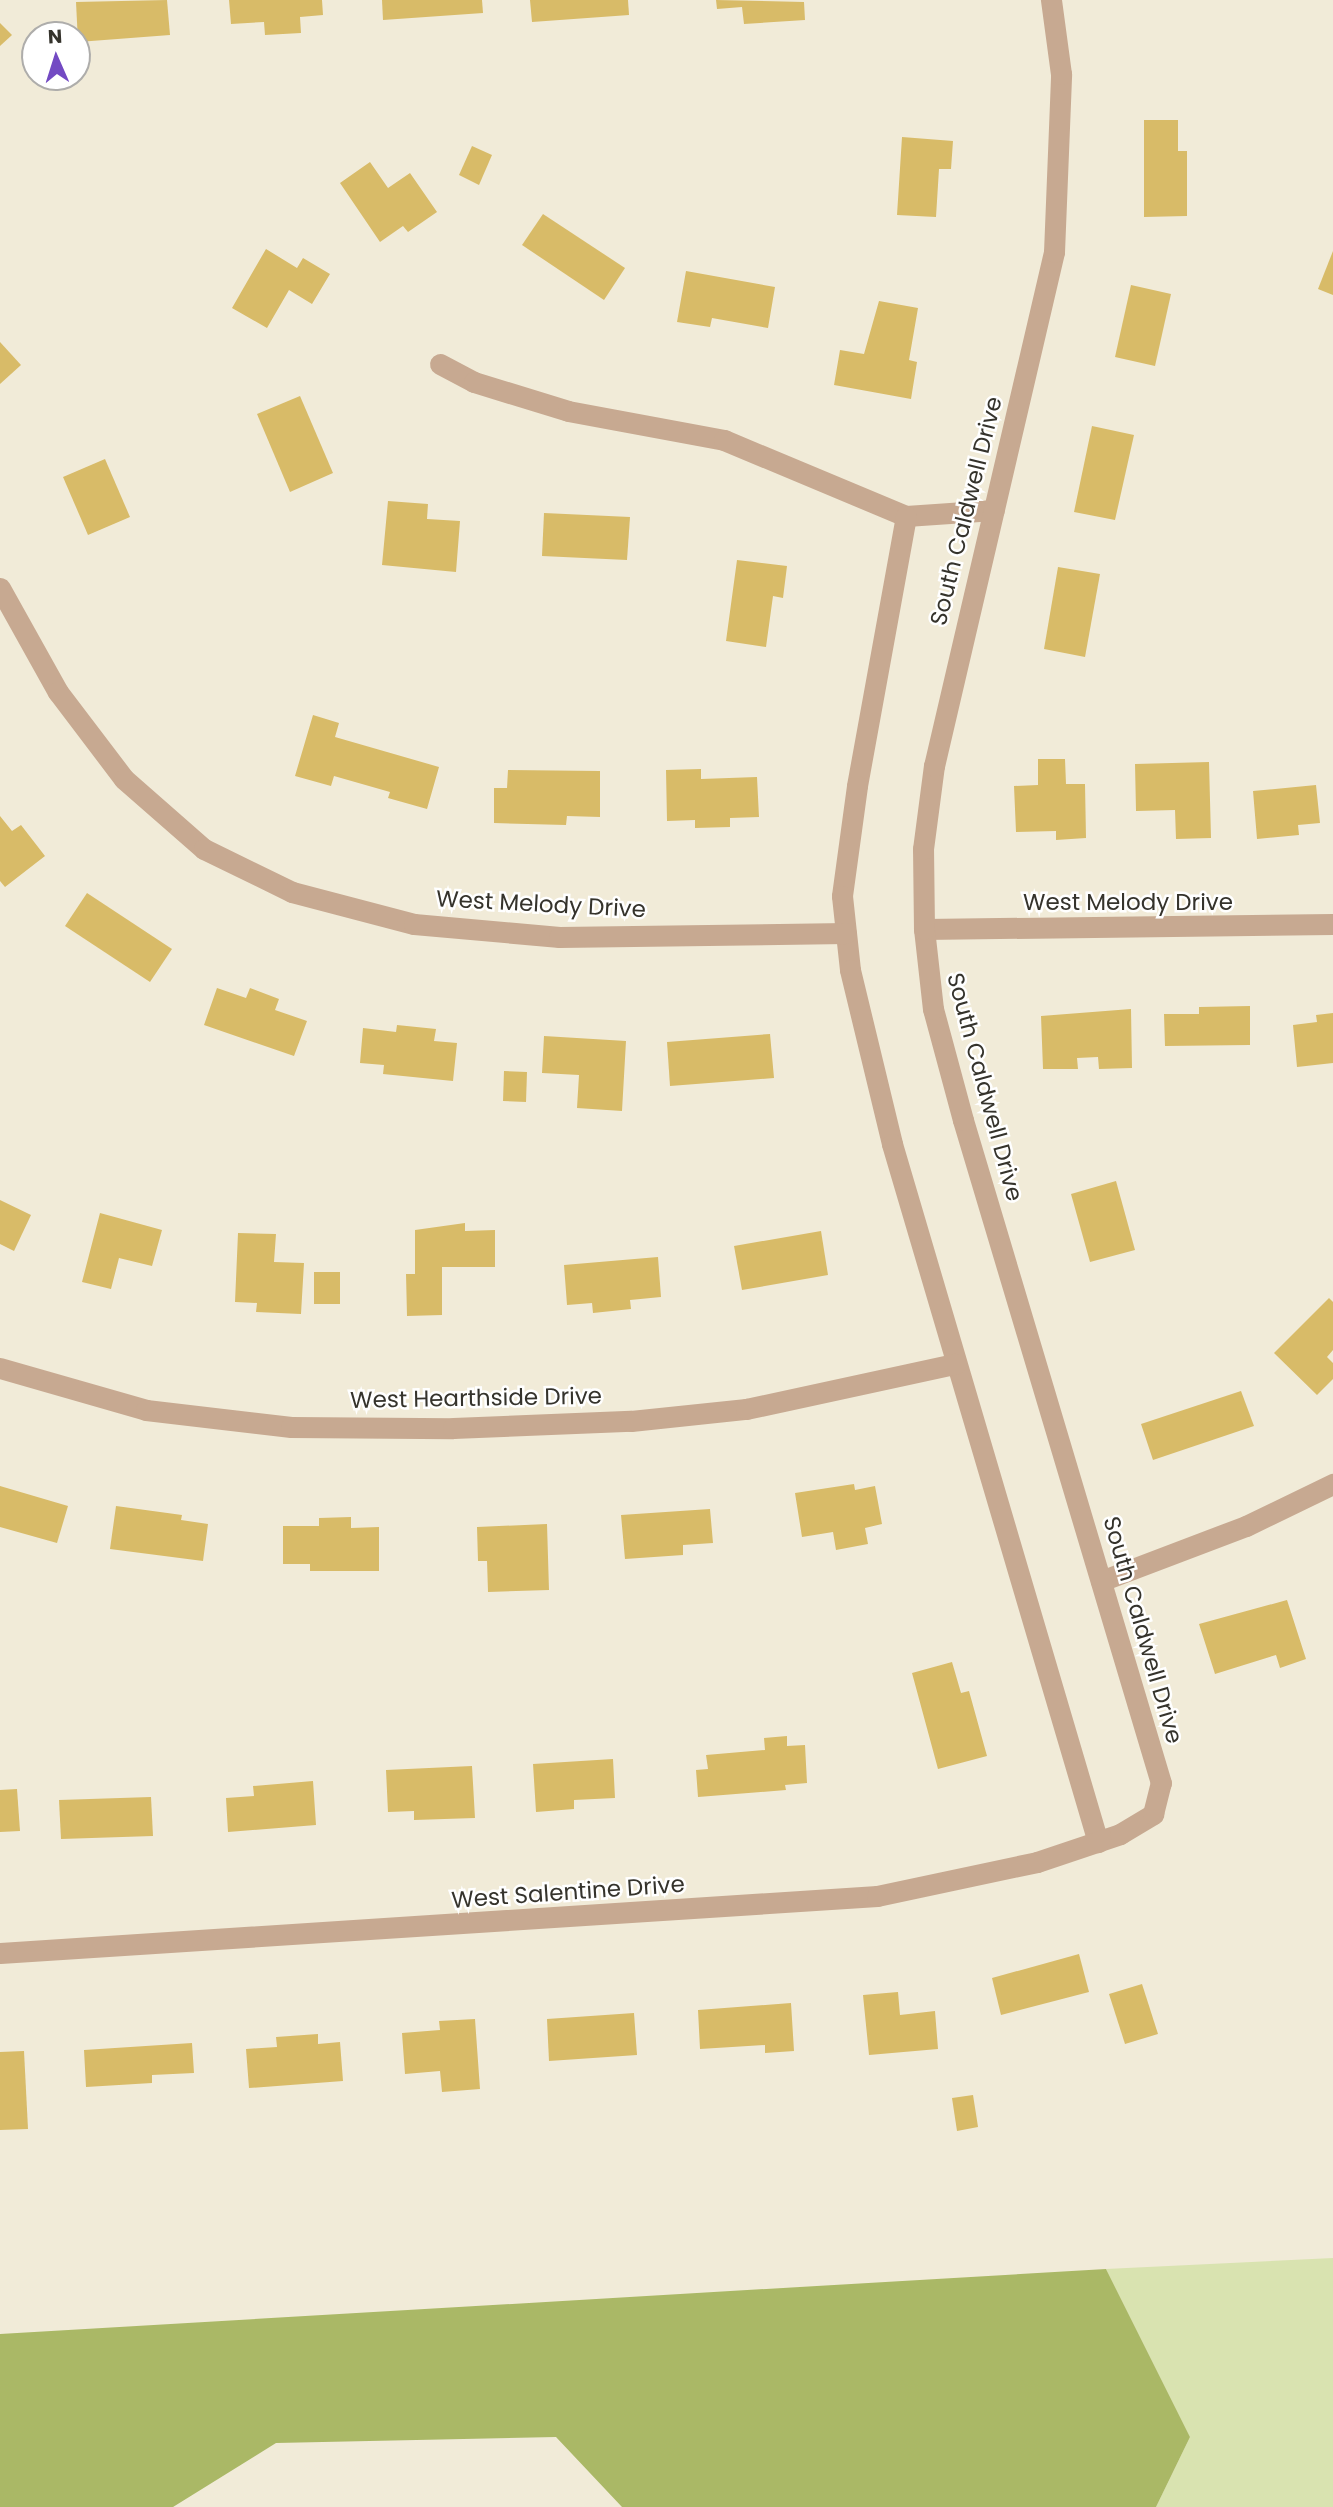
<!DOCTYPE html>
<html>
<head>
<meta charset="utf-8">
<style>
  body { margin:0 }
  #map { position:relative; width:1333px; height:2507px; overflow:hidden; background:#f1ebd8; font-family:Poppins,sans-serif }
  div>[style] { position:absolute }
  .green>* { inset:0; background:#d9e3b0 }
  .forest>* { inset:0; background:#aab866 }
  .building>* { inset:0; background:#d8bb68 }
  .street>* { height:21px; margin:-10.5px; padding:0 10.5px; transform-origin:10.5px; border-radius:10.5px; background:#c7a991 }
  span { translate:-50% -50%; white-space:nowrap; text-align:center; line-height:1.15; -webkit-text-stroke:5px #fff; paint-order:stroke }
  .street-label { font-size:23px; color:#35332c }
  .north { position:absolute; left:21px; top:21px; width:70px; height:70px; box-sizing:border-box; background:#fff; border:2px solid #aeadab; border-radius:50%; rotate:357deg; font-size:19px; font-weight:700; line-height:28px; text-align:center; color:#35332c }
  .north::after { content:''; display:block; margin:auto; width:24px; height:32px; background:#734ac3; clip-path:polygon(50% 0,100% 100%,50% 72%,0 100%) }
</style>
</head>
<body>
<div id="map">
  <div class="green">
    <i style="clip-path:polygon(1333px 2258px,1333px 2507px,1156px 2507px,1190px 2437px,1106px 2269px)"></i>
  </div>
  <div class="forest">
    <i style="clip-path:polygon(1106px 2269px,1190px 2437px,1156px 2507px,622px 2507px,556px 2437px,276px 2443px,173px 2507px,0 2507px,0 2334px)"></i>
  </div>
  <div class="building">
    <i style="clip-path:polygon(167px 0,170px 35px,78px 42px,76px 2px)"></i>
    <i style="clip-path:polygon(229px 0,322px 0,323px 15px,300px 17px,301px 33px,265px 35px,264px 22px,231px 24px)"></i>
    <i style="clip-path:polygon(382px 0,482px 0,483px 13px,383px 20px)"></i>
    <i style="clip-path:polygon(530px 0,628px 0,629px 15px,532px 22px)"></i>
    <i style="clip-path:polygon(716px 0,804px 2px,805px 20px,744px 24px,742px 7px,717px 9px)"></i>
    <i style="clip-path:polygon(0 23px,12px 35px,0 46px)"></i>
    <i style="clip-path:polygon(1144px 120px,1178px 120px,1178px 151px,1187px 151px,1187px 216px,1144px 217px)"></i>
    <i style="clip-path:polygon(902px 137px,953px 141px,951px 169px,939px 169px,936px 217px,897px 215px)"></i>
    <i style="clip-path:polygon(472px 146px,492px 155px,479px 185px,459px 175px)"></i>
    <i style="clip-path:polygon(370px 162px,388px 188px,410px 173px,437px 212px,408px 232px,403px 226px,380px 242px,340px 183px)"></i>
    <i style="clip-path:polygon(543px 214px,625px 268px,604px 300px,522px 245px)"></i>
    <i style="clip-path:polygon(266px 249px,297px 268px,303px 258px,330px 274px,312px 304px,289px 290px,267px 328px,232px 308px)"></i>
    <i style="clip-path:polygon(1333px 251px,1333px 295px,1318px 289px)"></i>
    <i style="clip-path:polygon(686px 271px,775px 287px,768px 328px,712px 318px,710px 327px,677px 322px)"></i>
    <i style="clip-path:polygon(1131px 285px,1171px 294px,1155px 366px,1115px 357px)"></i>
    <i style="clip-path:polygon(879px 301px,918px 308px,909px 360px,917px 362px,911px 399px,834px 385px,840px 350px,864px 354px)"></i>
    <i style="clip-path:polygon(0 342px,21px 365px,0 384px)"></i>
    <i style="clip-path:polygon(300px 396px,333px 473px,290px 492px,257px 414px)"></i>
    <i style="clip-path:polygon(1092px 426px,1134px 435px,1115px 520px,1074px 512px)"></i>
    <i style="clip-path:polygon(105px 459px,130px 517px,88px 535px,63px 477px)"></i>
    <i style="clip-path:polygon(388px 501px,428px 504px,427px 519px,460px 521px,456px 572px,382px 565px)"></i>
    <i style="clip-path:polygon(544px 513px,630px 517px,627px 560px,542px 556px)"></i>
    <i style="clip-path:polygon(737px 560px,787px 566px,783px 598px,773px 596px,766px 647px,726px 641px)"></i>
    <i style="clip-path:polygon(1058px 567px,1100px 574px,1085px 657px,1044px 649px)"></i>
    <i style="clip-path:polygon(313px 715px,339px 723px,335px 737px,439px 767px,427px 809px,388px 798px,390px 792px,334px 776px,331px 786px,295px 776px)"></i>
    <i style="clip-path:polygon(1038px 759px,1065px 759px,1066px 784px,1085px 784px,1086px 838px,1056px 840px,1056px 831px,1016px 832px,1014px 786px,1038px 785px)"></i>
    <i style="clip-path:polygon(1209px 762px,1211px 838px,1176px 839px,1175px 810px,1136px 811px,1135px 764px)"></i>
    <i style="clip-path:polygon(701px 769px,701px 779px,757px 777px,759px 817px,730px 818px,730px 827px,695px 828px,695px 820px,667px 821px,666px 770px)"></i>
    <i style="clip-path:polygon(508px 770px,600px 771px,600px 817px,567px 816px,566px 825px,494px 823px,494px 788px,507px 788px)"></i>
    <i style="clip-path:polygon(1316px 785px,1320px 823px,1298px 825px,1299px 835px,1257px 839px,1253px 791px)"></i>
    <i style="clip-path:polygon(0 816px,12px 831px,21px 825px,45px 856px,5px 887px,0 881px)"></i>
    <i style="clip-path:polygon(87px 893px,172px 949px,150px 982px,65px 926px)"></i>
    <i style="clip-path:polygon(217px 988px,246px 998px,250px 988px,279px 999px,275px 1010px,307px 1021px,294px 1056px,204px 1025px)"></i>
    <i style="clip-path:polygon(1250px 1006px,1250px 1045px,1165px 1046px,1164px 1014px,1199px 1014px,1199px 1007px)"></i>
    <i style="clip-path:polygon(1131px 1009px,1132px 1068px,1099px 1069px,1098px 1057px,1077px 1058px,1078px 1069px,1043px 1069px,1041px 1016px)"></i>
    <i style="clip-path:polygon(1333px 1013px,1333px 1063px,1297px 1067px,1293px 1025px,1317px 1022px,1316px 1015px)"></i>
    <i style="clip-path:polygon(397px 1025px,436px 1029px,434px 1041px,457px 1043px,453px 1081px,383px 1074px,384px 1065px,360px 1063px,363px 1028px,396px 1032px)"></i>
    <i style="clip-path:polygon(770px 1034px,774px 1078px,670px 1086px,667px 1042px)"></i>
    <i style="clip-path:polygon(544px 1036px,626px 1041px,622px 1111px,577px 1108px,579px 1075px,542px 1073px)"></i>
    <i style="clip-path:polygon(504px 1071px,527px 1072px,526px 1102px,503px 1101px)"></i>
    <i style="clip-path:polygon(1116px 1181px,1135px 1250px,1090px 1262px,1071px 1194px)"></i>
    <i style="clip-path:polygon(0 1200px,31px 1215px,14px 1251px,0 1244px)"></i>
    <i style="clip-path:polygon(100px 1213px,162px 1230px,152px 1266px,119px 1258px,111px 1289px,82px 1282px)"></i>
    <i style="clip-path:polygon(465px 1223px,465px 1231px,495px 1230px,495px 1267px,442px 1267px,442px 1315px,407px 1316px,406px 1274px,415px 1274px,415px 1230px)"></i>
    <i style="clip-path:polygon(821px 1231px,828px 1275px,742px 1290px,734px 1246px)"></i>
    <i style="clip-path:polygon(238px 1233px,276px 1234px,274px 1262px,304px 1263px,301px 1314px,256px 1312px,257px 1303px,235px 1302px)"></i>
    <i style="clip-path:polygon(658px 1257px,661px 1297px,630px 1300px,631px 1309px,593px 1313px,592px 1303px,567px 1305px,564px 1265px)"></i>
    <i style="clip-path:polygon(314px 1272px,340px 1272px,340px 1304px,314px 1304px)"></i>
    <i style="clip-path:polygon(1329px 1298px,1333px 1302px,1333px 1350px,1327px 1357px,1333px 1363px,1333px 1379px,1317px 1395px,1274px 1353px)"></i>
    <i style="clip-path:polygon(1241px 1391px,1254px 1426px,1153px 1460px,1141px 1424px)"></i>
    <i style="clip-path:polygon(854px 1484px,855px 1490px,875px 1486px,882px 1524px,865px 1528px,868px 1544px,836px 1550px,833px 1532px,802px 1537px,795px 1493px)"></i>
    <i style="clip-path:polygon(0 1486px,68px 1506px,57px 1543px,0 1527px)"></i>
    <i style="clip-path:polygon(116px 1506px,182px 1515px,181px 1520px,208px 1524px,203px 1561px,110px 1549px)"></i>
    <i style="clip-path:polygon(710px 1509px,713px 1543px,683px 1545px,683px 1555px,625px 1559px,621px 1515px)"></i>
    <i style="clip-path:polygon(351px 1517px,351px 1528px,379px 1527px,379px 1571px,310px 1571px,310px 1564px,283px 1564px,283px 1526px,319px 1526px,319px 1518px)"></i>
    <i style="clip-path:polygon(547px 1524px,549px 1590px,488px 1592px,487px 1561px,478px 1561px,477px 1527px)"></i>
    <i style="clip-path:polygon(1287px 1600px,1306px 1659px,1280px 1668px,1276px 1655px,1215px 1674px,1199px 1624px)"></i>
    <i style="clip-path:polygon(952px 1662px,961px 1693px,969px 1691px,987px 1756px,938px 1769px,912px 1673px)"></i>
    <i style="clip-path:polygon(787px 1736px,787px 1746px,805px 1745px,807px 1783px,785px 1785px,786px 1790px,698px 1797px,696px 1770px,708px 1769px,706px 1755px,765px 1750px,764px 1738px)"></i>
    <i style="clip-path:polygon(613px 1759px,615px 1798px,574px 1800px,574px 1809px,536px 1812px,533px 1764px)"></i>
    <i style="clip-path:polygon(472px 1766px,475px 1818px,414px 1820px,414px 1811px,388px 1812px,386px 1770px)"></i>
    <i style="clip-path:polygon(313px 1781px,316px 1825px,228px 1832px,226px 1798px,254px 1796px,253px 1786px)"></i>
    <i style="clip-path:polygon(17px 1789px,20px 1831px,0 1832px,0 1790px)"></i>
    <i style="clip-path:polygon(151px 1797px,153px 1836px,61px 1839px,59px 1800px)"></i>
    <i style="clip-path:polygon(1079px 1954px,1089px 1992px,1001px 2015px,992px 1978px)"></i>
    <i style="clip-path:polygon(1142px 1984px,1158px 2034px,1125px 2044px,1109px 1994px)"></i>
    <i style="clip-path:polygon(898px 1992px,900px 2015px,935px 2011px,938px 2049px,869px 2055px,863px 1995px)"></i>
    <i style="clip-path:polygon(791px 2003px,794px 2051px,765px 2053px,765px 2045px,700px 2049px,698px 2010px)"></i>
    <i style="clip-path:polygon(634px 2013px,637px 2055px,549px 2061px,547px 2019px)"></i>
    <i style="clip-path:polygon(475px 2019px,480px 2089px,442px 2092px,440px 2071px,405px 2074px,402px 2033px,440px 2030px,439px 2021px)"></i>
    <i style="clip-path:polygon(318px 2034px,318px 2044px,340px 2042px,343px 2081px,249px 2088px,246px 2049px,277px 2047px,276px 2037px)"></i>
    <i style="clip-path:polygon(192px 2043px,194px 2073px,152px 2075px,152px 2083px,86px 2087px,84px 2050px)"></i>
    <i style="clip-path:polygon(24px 2051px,28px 2129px,0 2130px,0 2052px)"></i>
    <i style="clip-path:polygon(973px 2095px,978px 2127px,957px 2131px,952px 2098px)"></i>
  </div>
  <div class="street">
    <i style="left:440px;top:364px;width:38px;rotate:28deg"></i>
    <i style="left:474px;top:382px;width:98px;rotate:17.1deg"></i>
    <i style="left:568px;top:411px;width:159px;rotate:10.5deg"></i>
    <i style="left:724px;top:440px;width:197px;rotate:22.7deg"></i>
    <i style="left:906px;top:516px;width:88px;rotate:-3.9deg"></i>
    <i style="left:906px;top:516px;width:274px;rotate:100.3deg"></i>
    <i style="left:857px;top:786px;width:111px;rotate:97.8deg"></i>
    <i style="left:842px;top:896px;width:74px;rotate:83.8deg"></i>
    <i style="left:850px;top:970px;width:179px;rotate:76.4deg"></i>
    <i style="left:892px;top:1144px;width:728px;rotate:73.56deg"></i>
    <i style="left:0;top:588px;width:119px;rotate:60.9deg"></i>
    <i style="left:58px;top:692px;width:109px;rotate:52.8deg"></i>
    <i style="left:124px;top:779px;width:106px;rotate:41.2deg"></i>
    <i style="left:204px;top:849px;width:98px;rotate:26deg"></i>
    <i style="left:292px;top:892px;width:126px;rotate:14.7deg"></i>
    <i style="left:414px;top:924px;width:146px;rotate:5.1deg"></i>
    <i style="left:559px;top:937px;width:287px;rotate:-0.8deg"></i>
    <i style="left:924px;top:929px;width:409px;rotate:-0.7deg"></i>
    <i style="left:0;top:1368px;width:152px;rotate:16deg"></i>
    <i style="left:146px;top:1410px;width:146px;rotate:6.7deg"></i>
    <i style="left:291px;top:1427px;width:162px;rotate:0.4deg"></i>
    <i style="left:453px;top:1428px;width:178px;rotate:-2.3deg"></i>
    <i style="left:631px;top:1421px;width:116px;rotate:-6deg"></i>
    <i style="left:746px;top:1409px;width:214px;rotate:-12.2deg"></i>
    <i style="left:1101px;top:1581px;width:155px;rotate:-20.8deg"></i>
    <i style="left:1246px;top:1526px;width:97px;rotate:-25.8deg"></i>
    <i style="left:0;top:1953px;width:879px;rotate:-3.72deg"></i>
    <i style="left:877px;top:1896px;width:164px;rotate:-12deg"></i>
    <i style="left:1037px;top:1862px;width:88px;rotate:-18.6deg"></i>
    <i style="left:1120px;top:1834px;width:39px;rotate:-31deg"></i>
    <i style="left:1153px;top:1814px;width:32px;rotate:-76deg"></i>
    <i style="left:1161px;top:1783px;width:692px;rotate:-106.63deg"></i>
    <i style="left:963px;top:1120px;width:115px;rotate:-105.1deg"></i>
    <i style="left:933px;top:1009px;width:81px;rotate:-96.4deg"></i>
    <i style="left:924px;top:929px;width:80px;rotate:-90.7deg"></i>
    <i style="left:923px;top:849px;width:84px;rotate:-82.5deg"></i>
    <i style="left:934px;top:766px;width:528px;rotate:-76.86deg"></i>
    <i style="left:1054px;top:252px;width:178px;rotate:-87.7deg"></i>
    <i style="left:1061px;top:74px;width:75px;rotate:-97.7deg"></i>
  </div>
  <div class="street-label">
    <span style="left:966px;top:511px;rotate:-76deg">South Caldwell Drive</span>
    <span style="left:1128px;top:902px">West Melody Drive</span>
    <span style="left:541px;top:904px;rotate:3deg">West Melody Drive</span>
    <span style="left:985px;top:1087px;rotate:75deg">South Caldwell Drive</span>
    <span style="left:476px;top:1398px;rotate:-1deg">West Hearthside Drive</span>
    <span style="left:1143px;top:1630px;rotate:74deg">South Caldwell Drive</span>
    <span style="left:568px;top:1892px;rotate:-4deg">West Salentine Drive</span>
  </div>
  <div class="north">N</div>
</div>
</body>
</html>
